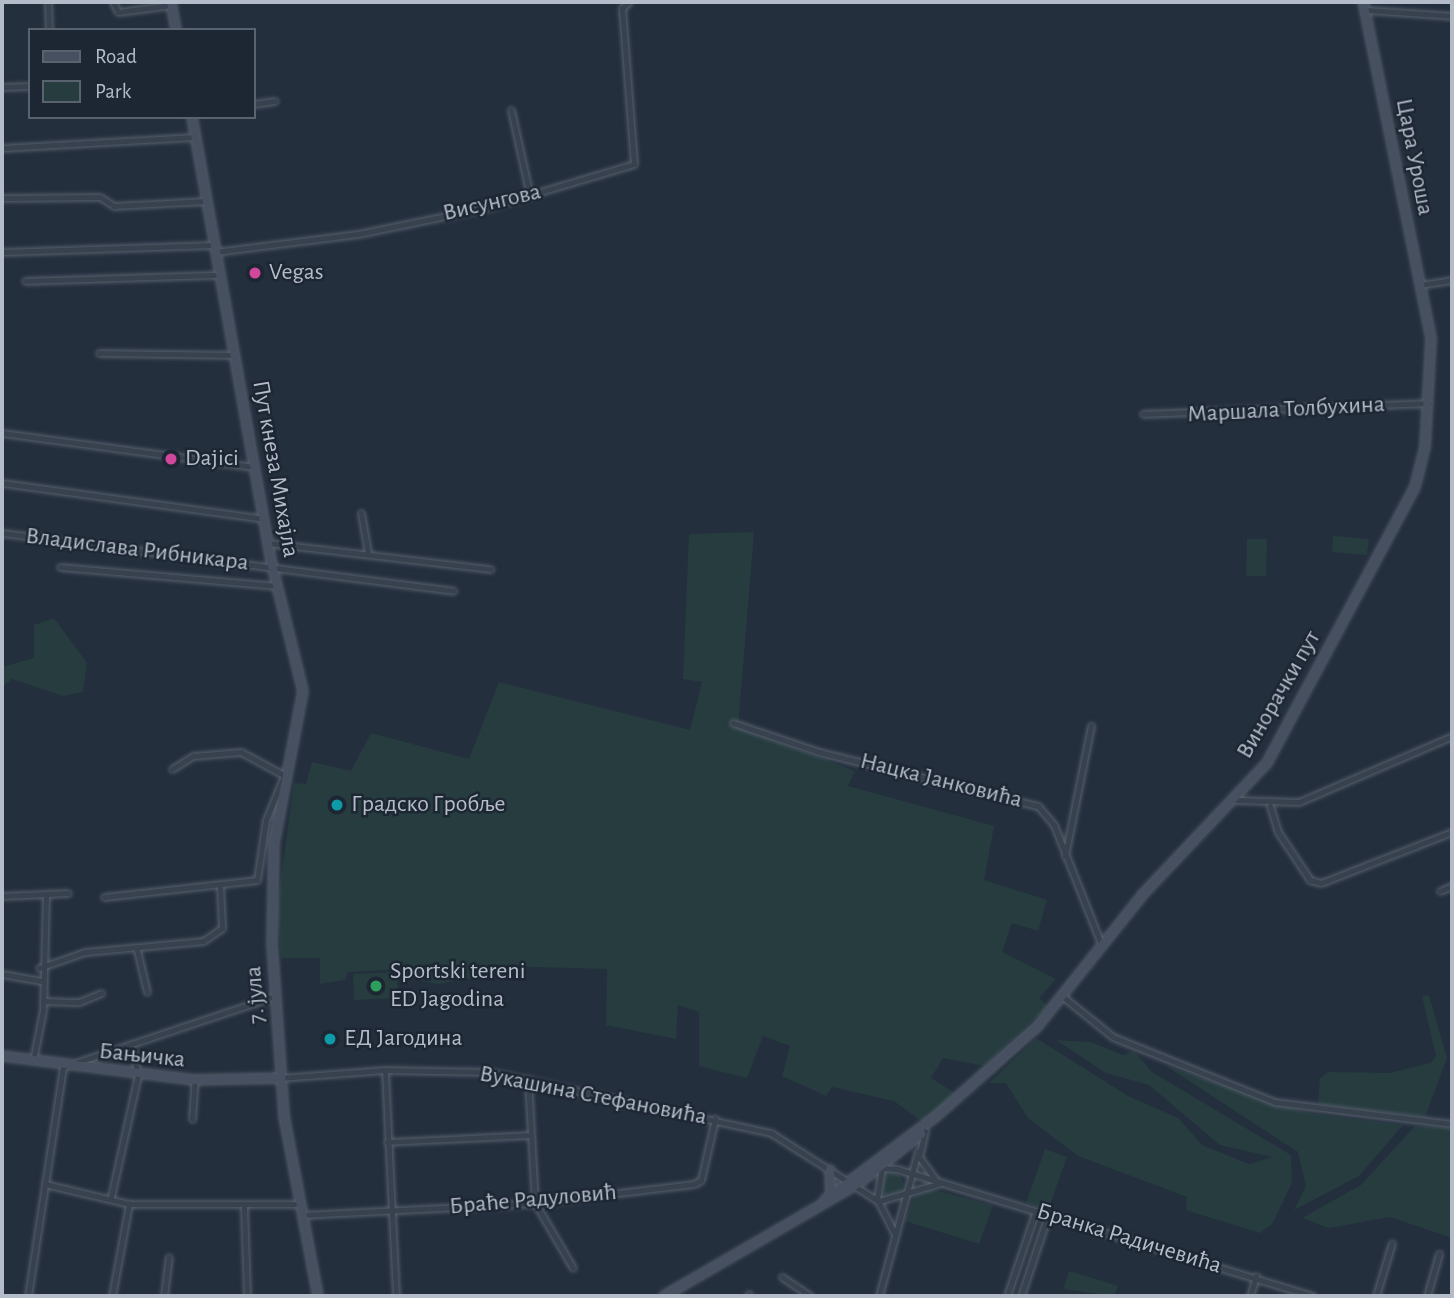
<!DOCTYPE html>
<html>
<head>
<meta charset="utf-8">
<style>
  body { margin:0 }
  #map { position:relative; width:1454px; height:1298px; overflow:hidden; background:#242f3e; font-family:"Alegreya Sans",sans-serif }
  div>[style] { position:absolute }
  .green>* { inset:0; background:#263c3f }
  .round { border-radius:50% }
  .roads { filter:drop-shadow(0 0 2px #565f6c) drop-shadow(0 0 2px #565f6c) }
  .street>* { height:5px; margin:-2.5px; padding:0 2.5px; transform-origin:2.5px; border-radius:2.5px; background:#38414e }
  .secondary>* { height:8px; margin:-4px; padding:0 4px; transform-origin:4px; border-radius:4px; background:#465061 }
  .dots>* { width:19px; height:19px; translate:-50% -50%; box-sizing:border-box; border:4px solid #1d2633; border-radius:50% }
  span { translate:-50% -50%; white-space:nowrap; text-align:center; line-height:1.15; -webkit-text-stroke:5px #1d2633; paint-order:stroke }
  .street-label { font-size:24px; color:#b4bcc9 }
  .poi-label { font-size:24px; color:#b4bcc9 }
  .left { translate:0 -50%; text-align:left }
  .frame { position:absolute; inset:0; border:4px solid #b4bcc9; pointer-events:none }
  .legend { position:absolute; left:28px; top:28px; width:228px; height:91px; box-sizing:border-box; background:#1d2633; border:2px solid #59626f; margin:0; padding:9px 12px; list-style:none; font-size:21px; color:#b4bcc9 }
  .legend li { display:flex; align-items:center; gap:14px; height:35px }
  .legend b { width:35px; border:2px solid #59626f }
</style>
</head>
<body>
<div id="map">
  <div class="green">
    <i style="clip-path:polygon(754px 532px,738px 727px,855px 771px,848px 786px,994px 826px,984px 880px,1047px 900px,1038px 931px,1012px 923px,1002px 952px,1056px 979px,1039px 998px,1048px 1006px,984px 1066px,943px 1058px,931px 1078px,955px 1093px,923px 1122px,894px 1101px,832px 1087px,826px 1096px,782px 1076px,790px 1046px,763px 1036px,747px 1078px,699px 1066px,699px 1012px,678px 1005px,676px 1039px,606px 1025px,607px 969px,498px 966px,497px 974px,437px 984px,404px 977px,402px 969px,348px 972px,345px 980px,320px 984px,320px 958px,281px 958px,277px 907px,294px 783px,306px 784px,312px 762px,351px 771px,371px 733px,469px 759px,499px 682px,690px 730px,702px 682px,683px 679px,689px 534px)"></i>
    <i style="clip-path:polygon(1333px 536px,1369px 539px,1367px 555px,1332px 552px)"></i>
    <i style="clip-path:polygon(1247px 539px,1267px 539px,1266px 576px,1246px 576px)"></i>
    <i style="clip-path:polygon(54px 618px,87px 663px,83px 692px,63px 696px,12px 679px,2px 687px,2px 667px,34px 658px,34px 625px)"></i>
    <i style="clip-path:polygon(397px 972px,398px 998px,354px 1000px,353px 974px)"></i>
    <i style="clip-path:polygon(1429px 995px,1447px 1058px,1425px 1117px,1318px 1104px,1320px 1078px,1328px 1072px,1389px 1073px,1431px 1063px,1436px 1056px,1422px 996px)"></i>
    <i style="clip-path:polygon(1036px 1038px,1128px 1096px,1178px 1118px,1202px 1145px,1249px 1164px,1272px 1157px,1220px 1145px,1149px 1085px,1106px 1073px,1056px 1040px,1090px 1042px,1123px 1055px,1134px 1051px,1152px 1072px,1291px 1155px,1292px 1183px,1272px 1224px,1260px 1233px,1186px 1210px,1187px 1197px,1078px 1156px,1028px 1118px,1006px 1083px,989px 1083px)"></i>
    <i style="clip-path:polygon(1166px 1066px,1307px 1113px,1403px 1125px,1359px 1176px,1294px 1210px,1306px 1186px,1298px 1152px)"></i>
    <i style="clip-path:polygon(1415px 1126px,1452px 1128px,1452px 1238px,1390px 1217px,1329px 1228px,1302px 1218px,1361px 1185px)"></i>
    <i style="clip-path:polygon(1045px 1149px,1067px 1157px,1048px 1210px,1026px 1203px)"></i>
    <i class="round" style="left:879px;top:1172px;width:24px;height:24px"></i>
    <i style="clip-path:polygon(930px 1189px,993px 1205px,979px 1244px,905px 1221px,914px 1197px)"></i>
    <i style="clip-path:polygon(1069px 1271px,1118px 1286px,1114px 1296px,1063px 1289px)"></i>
  </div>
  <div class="roads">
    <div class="street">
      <i style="left:48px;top:2px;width:28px;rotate:88deg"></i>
      <i style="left:113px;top:2px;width:11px;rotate:63deg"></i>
      <i style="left:118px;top:12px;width:54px;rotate:-7.4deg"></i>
      <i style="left:1365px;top:10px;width:87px;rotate:3.9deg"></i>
      <i style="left:2px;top:87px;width:28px;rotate:-2deg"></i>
      <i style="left:254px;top:104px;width:21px;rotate:-8deg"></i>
      <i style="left:511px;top:110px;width:88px;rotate:77.5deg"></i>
      <i style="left:2px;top:148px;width:193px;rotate:-3.3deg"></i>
      <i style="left:2px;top:198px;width:98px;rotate:-0.6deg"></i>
      <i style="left:100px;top:197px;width:17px;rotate:33deg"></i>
      <i style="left:114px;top:206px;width:92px;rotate:-3.1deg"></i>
      <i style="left:2px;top:252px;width:212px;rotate:-1.9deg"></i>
      <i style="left:215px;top:252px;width:144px;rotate:-7.2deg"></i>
      <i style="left:358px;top:234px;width:135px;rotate:-11.6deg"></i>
      <i style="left:490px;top:207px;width:150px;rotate:-16.6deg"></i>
      <i style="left:634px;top:164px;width:156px;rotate:-94.4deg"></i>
      <i style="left:622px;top:8px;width:9px;rotate:-41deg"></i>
      <i style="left:25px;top:281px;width:194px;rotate:-1.8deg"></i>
      <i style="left:1420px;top:285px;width:32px;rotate:-9deg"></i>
      <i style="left:99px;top:353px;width:135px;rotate:0.8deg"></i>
      <i style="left:1143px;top:414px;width:286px;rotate:-2.2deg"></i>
      <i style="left:2px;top:433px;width:254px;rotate:7.7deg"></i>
      <i style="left:2px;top:483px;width:264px;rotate:7.8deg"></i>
      <i style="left:361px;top:513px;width:40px;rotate:80deg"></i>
      <i style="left:2px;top:533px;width:455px;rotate:7.3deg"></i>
      <i style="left:268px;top:543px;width:224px;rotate:6.7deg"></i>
      <i style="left:60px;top:567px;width:218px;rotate:5deg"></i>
      <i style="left:733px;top:723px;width:91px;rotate:18.6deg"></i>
      <i style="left:819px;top:752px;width:226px;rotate:13.9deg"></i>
      <i style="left:1038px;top:806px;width:25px;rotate:50deg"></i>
      <i style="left:1054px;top:825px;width:130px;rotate:68.4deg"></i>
      <i style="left:172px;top:769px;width:25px;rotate:-32deg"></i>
      <i style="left:193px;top:756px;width:48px;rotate:-4.8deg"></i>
      <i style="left:241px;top:752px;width:52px;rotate:28.5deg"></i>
      <i style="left:1236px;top:800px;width:63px;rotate:1.8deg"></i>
      <i style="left:1299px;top:802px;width:167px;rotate:-23.3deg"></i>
      <i style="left:1270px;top:806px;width:27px;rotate:73deg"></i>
      <i style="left:1278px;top:832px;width:58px;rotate:56.3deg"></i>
      <i style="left:1310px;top:880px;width:11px;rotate:15deg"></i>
      <i style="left:1321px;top:883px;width:141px;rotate:-21.3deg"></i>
      <i style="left:1065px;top:856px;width:133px;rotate:-78.7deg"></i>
      <i style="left:1440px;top:891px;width:13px;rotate:-23deg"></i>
      <i style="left:2px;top:896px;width:66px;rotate:-2.6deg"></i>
      <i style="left:104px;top:897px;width:154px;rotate:-6.3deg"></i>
      <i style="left:257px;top:880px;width:61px;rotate:-81.5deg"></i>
      <i style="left:266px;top:820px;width:48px;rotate:-67.8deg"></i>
      <i style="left:137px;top:950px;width:43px;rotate:76.6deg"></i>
      <i style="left:39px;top:968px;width:49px;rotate:-19.2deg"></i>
      <i style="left:85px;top:952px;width:119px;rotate:-5.3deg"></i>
      <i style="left:203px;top:941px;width:23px;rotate:-34deg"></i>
      <i style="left:222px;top:928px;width:42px;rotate:-92.7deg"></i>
      <i style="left:2px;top:974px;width:40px;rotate:10deg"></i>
      <i style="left:1062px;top:996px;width:65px;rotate:38.8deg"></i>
      <i style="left:1113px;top:1037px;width:175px;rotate:21.9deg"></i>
      <i style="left:1275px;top:1102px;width:178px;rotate:7.1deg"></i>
      <i style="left:43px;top:1001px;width:36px;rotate:2deg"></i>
      <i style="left:79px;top:1002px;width:24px;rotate:-22deg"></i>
      <i style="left:33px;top:1061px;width:52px;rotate:-78.9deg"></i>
      <i style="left:43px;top:1010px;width:115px;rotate:-88.5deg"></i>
      <i style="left:385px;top:1070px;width:226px;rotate:87.2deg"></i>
      <i style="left:280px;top:1078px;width:105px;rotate:-4.4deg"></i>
      <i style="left:385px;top:1070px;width:104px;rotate:1.1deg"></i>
      <i style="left:489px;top:1072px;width:289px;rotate:12.2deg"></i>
      <i style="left:771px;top:1133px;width:127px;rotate:32.4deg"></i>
      <i style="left:878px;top:1201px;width:36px;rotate:63deg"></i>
      <i style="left:528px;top:1079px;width:124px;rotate:86.8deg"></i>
      <i style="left:535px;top:1203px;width:75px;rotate:59.7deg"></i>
      <i style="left:192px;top:1119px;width:39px;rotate:-86deg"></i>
      <i style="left:925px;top:1131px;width:27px;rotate:103deg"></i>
      <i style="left:919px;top:1157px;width:27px;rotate:54deg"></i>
      <i style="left:387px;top:1142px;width:142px;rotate:-2.8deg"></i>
      <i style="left:45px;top:1184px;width:86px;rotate:13.4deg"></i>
      <i style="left:129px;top:1204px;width:171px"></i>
      <i style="left:111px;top:1197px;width:125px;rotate:-77.5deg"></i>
      <i style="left:138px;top:1075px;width:32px;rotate:-103deg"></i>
      <i style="left:877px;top:1199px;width:31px;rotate:-81deg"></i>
      <i style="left:882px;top:1168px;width:15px;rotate:4deg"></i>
      <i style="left:897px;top:1169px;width:435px;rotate:17deg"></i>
      <i style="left:879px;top:1201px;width:65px;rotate:-16.2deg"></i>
      <i style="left:244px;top:1208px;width:88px;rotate:88deg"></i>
      <i style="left:302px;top:1215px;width:233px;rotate:-2.9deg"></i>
      <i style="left:535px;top:1203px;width:160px;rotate:-6.8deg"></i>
      <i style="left:694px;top:1184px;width:8px;rotate:-30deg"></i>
      <i style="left:701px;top:1180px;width:63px;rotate:-77.1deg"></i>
      <i style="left:782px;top:1277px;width:34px;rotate:34deg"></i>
      <i style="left:28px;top:1296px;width:232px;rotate:-81.3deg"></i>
      <i style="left:63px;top:1067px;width:224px;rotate:-18.5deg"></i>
      <i style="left:112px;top:1296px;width:94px;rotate:-79.5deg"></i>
      <i style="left:164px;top:1296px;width:39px;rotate:-83deg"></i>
      <i style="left:748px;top:1296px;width:2px;rotate:-63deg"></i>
      <i style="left:879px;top:1296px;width:150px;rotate:-74.9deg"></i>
      <i style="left:1007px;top:1296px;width:90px;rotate:-71.2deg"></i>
      <i style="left:1021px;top:1296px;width:85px;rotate:-71.6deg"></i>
      <i style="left:1250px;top:1296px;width:21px;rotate:-73deg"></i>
      <i style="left:1376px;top:1296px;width:55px;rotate:-73.2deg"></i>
      <i style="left:1427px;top:1296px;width:44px;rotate:-74.1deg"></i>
    </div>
    <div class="secondary">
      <i style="left:171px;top:2px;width:28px;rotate:80deg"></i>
      <i style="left:192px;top:117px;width:455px;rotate:79.9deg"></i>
      <i style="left:272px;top:565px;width:130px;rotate:76.2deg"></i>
      <i style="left:303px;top:691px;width:155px;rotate:100.8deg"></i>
      <i style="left:274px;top:843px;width:100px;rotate:91.1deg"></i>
      <i style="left:272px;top:943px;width:173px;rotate:86deg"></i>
      <i style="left:284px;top:1116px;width:183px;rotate:79.3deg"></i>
      <i style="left:2px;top:1056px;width:194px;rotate:7.1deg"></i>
      <i style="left:195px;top:1080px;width:85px;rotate:-1.3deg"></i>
      <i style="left:830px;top:1170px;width:23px;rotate:88deg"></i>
      <i style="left:825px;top:1200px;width:136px;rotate:-37deg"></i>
      <i style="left:934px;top:1118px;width:137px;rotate:-41.5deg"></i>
      <i style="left:1037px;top:1027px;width:171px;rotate:-51.4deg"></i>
      <i style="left:1144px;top:893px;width:179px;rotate:-46.6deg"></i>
      <i style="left:1267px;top:763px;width:313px;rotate:-61.8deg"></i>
      <i style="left:1415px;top:487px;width:41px;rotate:-76deg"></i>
      <i style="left:1425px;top:447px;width:109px;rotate:-86.8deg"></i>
      <i style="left:1431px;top:338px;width:343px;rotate:-101.4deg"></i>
      <i style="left:664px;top:1296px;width:225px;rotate:-30.1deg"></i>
      <i style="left:859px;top:1183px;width:79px;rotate:-38.3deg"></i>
    </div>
  </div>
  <div class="dots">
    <i style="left:255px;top:273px;background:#d1479c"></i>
    <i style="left:171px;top:459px;background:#d1479c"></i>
    <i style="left:337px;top:805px;background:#0f9aa8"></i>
    <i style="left:376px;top:986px;background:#2e9e5b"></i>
    <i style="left:330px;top:1039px;background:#0f9aa8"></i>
  </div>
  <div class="street-label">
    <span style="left:1414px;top:157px;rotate:79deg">Цара Уроша</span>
    <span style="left:492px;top:203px;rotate:-13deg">Висунгова</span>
    <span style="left:1286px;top:410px;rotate:-3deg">Маршала Толбухина</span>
    <span style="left:275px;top:469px;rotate:80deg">Пут кнеза Михајла</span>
    <span style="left:137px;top:550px;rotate:7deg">Владислава Рибникара</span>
    <span style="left:1279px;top:695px;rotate:-60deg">Винорачки пут</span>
    <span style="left:941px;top:781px;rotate:14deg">Нацка Јанковића</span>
    <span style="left:256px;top:995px;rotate:-94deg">7. јула</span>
    <span style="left:142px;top:1056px;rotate:6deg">Бањичка</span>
    <span style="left:593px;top:1096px;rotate:11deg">Вукашина Стефановића</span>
    <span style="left:533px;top:1200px;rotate:-5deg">Браће Радуловић</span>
    <span style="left:1129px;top:1239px;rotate:17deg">Бранка Радичевића</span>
  </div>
  <div class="poi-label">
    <span class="left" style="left:269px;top:273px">Vegas</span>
    <span class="left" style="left:185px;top:459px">Dajici</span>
    <span class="left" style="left:351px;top:805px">Градско Гробље</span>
    <span class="left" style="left:390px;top:986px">Sportski tereni<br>ED Jagodina</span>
    <span class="left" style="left:344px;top:1039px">ЕД Јагодина</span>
  </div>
  <div class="frame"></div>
  <ul class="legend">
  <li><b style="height:9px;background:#465061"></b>Road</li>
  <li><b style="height:19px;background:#263c3f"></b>Park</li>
  </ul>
</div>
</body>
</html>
